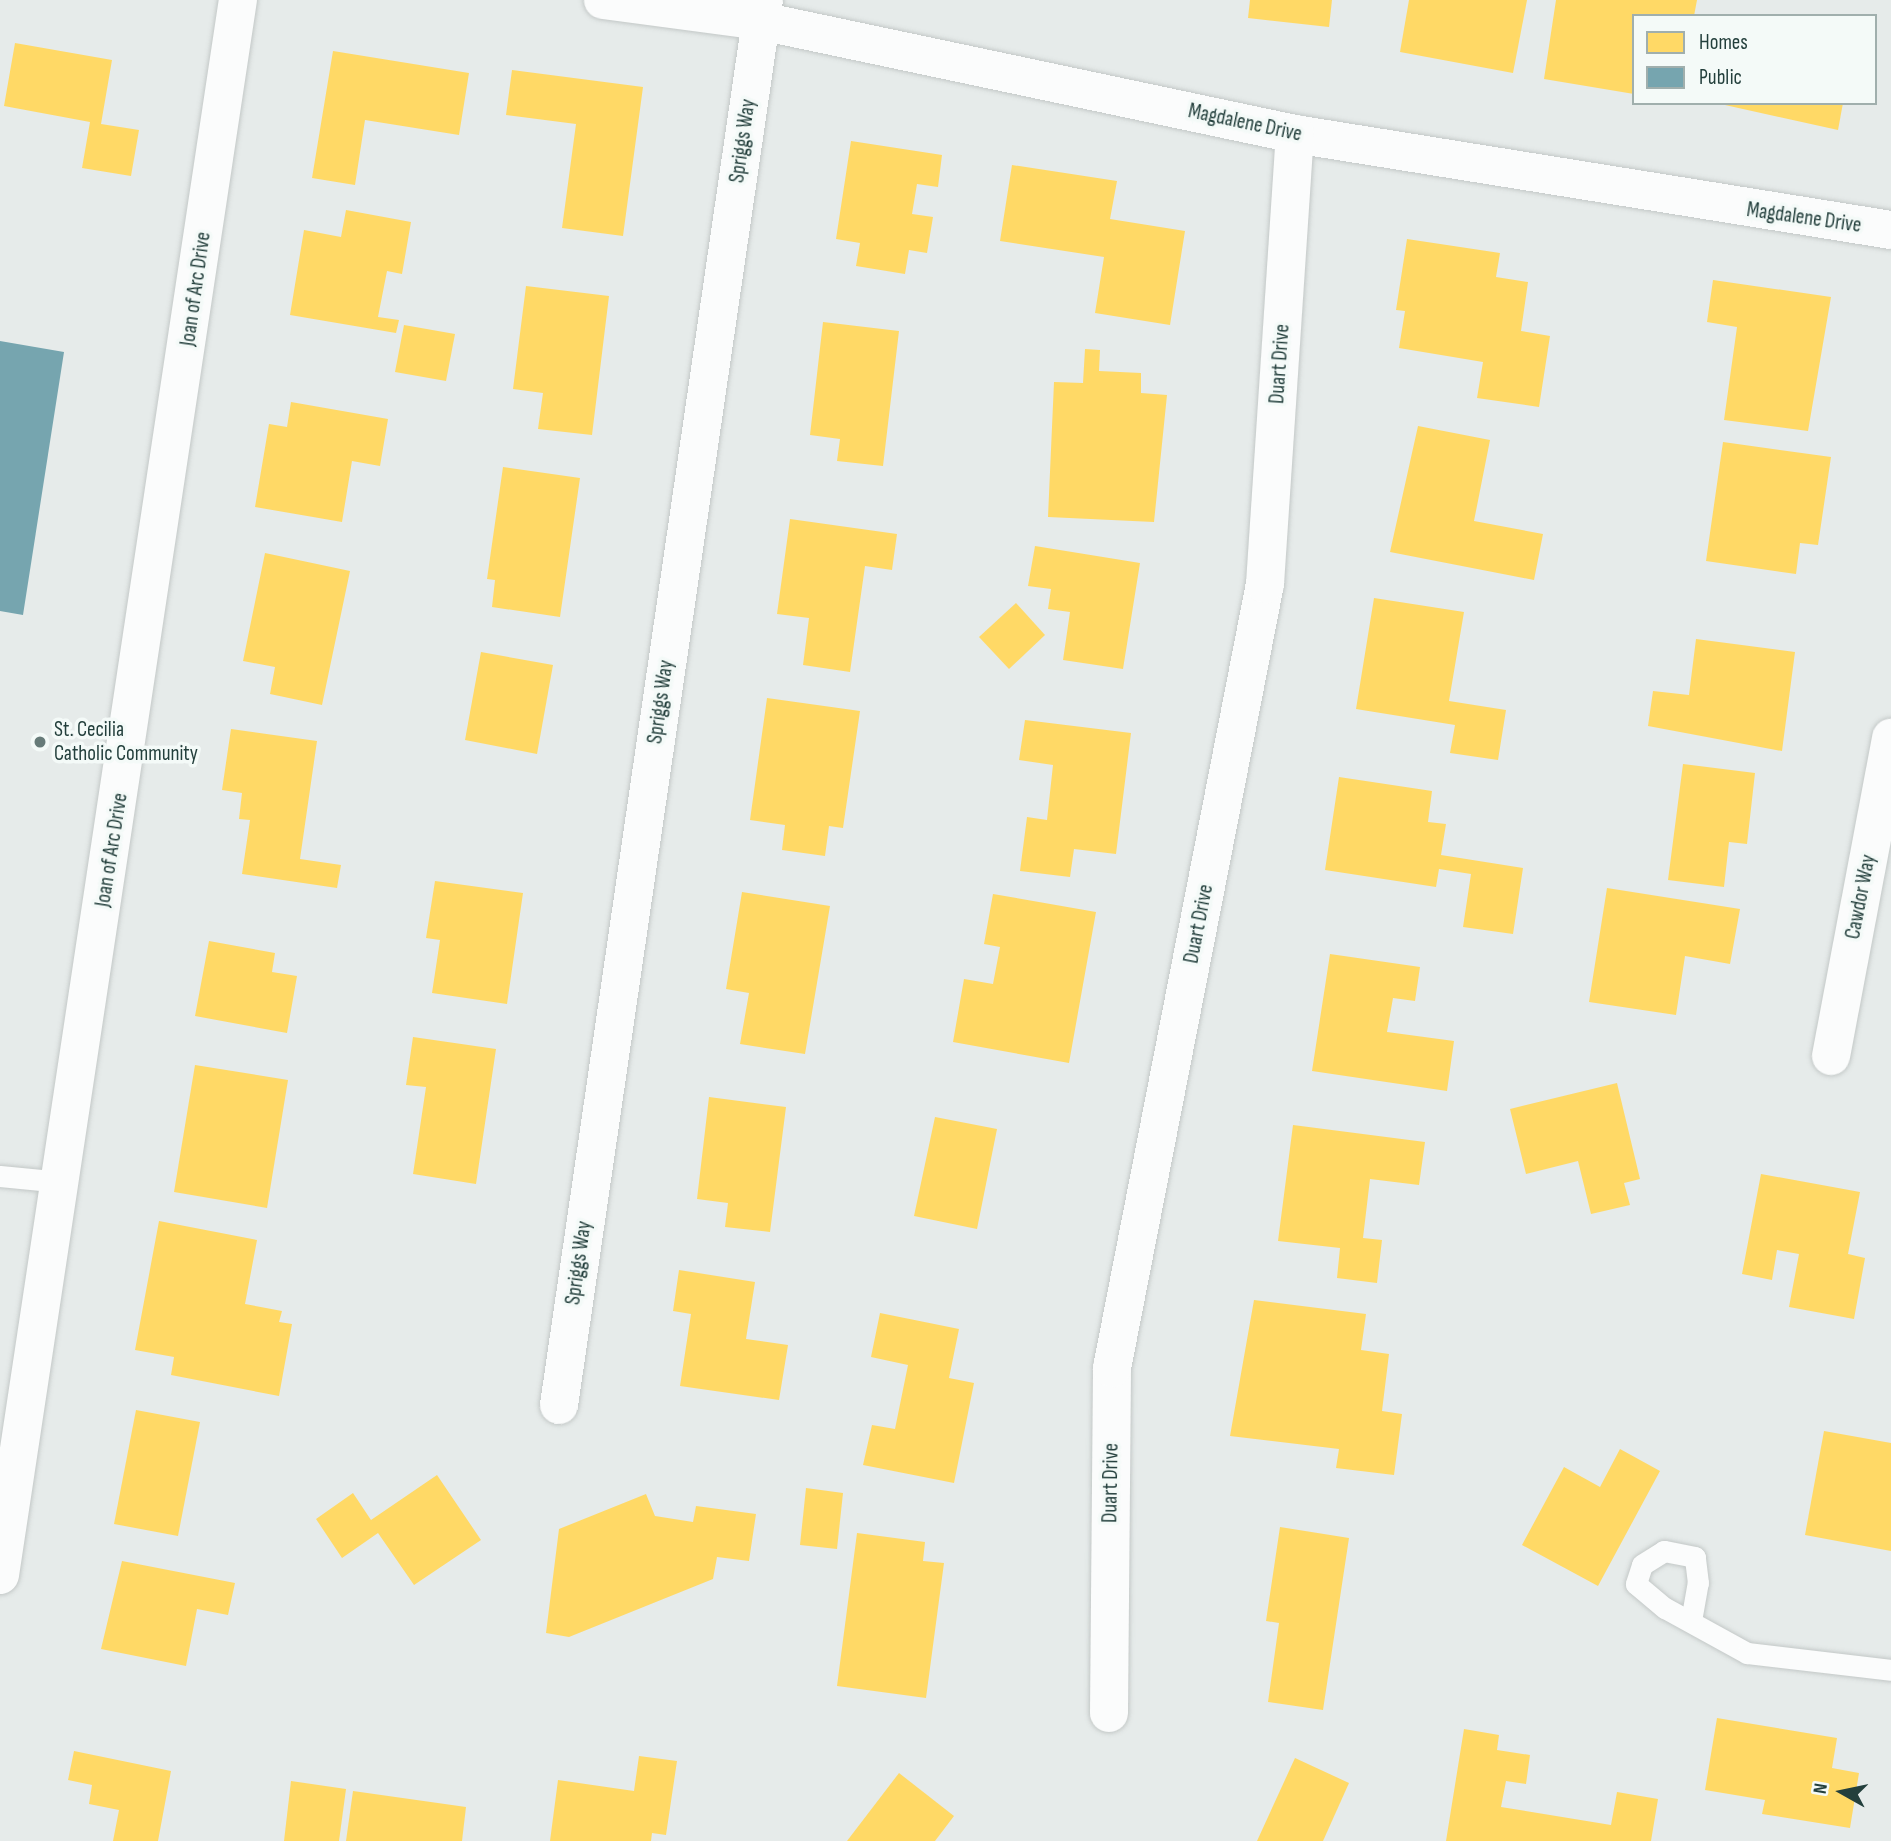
<!DOCTYPE html>
<html>
<head>
<meta charset="utf-8">
<style>
  body { margin:0 }
  #map { position:relative; width:1891px; height:1841px; overflow:hidden; background:#e6ebea; font-family:"Sofia Sans Condensed",sans-serif }
  div>[style] { position:absolute }
  .homes>* { inset:0; background:#ffd966 }
  .public>* { inset:0; background:#76a5af }
  .roads { filter:drop-shadow(0 0 2px #c3c8c7) drop-shadow(0 0 2px #c3c8c7) }
  .service>* { height:21px; margin:-10.5px; padding:0 10.5px; transform-origin:10.5px; border-radius:10.5px; background:#fbfcfc }
  .minor>* { height:38px; margin:-19px; padding:0 19px; transform-origin:19px; border-radius:19px; background:#fbfcfc }
  .dots>* { width:19px; height:19px; translate:-50% -50%; box-sizing:border-box; border:4px solid #f4faf8; border-radius:50% }
  span { translate:-50% -50%; white-space:nowrap; text-align:center; line-height:1.15; -webkit-text-stroke:7px #f4faf8; paint-order:stroke }
  .street-label { font-size:21px; color:#233f3c }
  .poi-label { font-size:21px; color:#233f3c }
  .left { translate:0 -50%; text-align:left }
  .legend { position:absolute; left:1632px; top:14px; width:245px; height:91px; box-sizing:border-box; background:#f4faf8; border:2px solid #a0afad; margin:0; padding:9px 12px; list-style:none; font-size:21px; color:#233f3c }
  .legend li { display:flex; align-items:center; gap:14px; height:35px }
  .legend b { width:35px; border:2px solid #a0afad }
  .north { position:absolute; left:1807px; top:1757px; width:70px; height:70px; -webkit-text-stroke:5px #f4faf8; paint-order:stroke; rotate:279deg; font-size:19px; font-weight:700; line-height:28px; text-align:center; color:#233f3c }
  .north::after { content:''; display:block; margin:auto; width:24px; height:32px; background:#233f3c; clip-path:polygon(50% 0,100% 100%,50% 72%,0 100%) }
</style>
</head>
<body>
<div id="map">
  <div class="homes">
    <i style="clip-path:polygon(1250px 0,1332px 0,1329px 27px,1248px 18px)"></i>
    <i style="clip-path:polygon(1409px 0,1527px 0,1513px 73px,1400px 52px)"></i>
    <i style="clip-path:polygon(1556px 0,1697px 0,1694px 16px,1634px 16px,1634px 94px,1544px 79px)"></i>
    <i style="clip-path:polygon(15px 43px,112px 60px,101px 124px,139px 130px,131px 176px,82px 168px,90px 122px,4px 106px)"></i>
    <i style="clip-path:polygon(333px 51px,469px 73px,459px 135px,365px 120px,355px 185px,312px 178px)"></i>
    <i style="clip-path:polygon(512px 70px,643px 87px,623px 236px,562px 228px,576px 124px,506px 115px)"></i>
    <i style="clip-path:polygon(1716px 103px,1843px 103px,1838px 130px)"></i>
    <i style="clip-path:polygon(851px 141px,942px 155px,938px 187px,917px 184px,912px 214px,933px 217px,927px 253px,909px 250px,905px 274px,856px 266px,860px 243px,836px 239px)"></i>
    <i style="clip-path:polygon(1012px 165px,1117px 181px,1110px 219px,1185px 231px,1170px 325px,1095px 313px,1104px 257px,1000px 241px)"></i>
    <i style="clip-path:polygon(346px 210px,411px 222px,402px 274px,387px 271px,378px 317px,399px 320px,396px 333px,290px 315px,304px 230px,341px 237px)"></i>
    <i style="clip-path:polygon(1407px 239px,1500px 253px,1496px 277px,1528px 282px,1521px 331px,1550px 336px,1539px 407px,1477px 398px,1483px 362px,1399px 348px,1405px 311px,1396px 310px)"></i>
    <i style="clip-path:polygon(1713px 280px,1831px 297px,1808px 431px,1724px 420px,1737px 327px,1707px 322px)"></i>
    <i style="clip-path:polygon(526px 286px,609px 296px,592px 435px,538px 429px,543px 393px,513px 389px)"></i>
    <i style="clip-path:polygon(823px 322px,899px 331px,883px 466px,837px 461px,840px 439px,810px 435px)"></i>
    <i style="clip-path:polygon(404px 325px,455px 334px,446px 381px,395px 372px)"></i>
    <i style="clip-path:polygon(1085px 349px,1100px 350px,1099px 371px,1141px 373px,1141px 393px,1167px 395px,1154px 522px,1048px 517px,1054px 382px,1083px 383px)"></i>
    <i style="clip-path:polygon(291px 402px,388px 419px,380px 466px,352px 461px,342px 522px,255px 507px,269px 424px,287px 427px)"></i>
    <i style="clip-path:polygon(1418px 426px,1490px 440px,1474px 521px,1543px 534px,1534px 580px,1390px 552px)"></i>
    <i style="clip-path:polygon(1723px 442px,1831px 457px,1818px 545px,1800px 543px,1796px 574px,1706px 561px)"></i>
    <i style="clip-path:polygon(503px 467px,580px 478px,560px 617px,492px 607px,495px 580px,487px 579px)"></i>
    <i style="clip-path:polygon(790px 519px,897px 534px,892px 570px,865px 566px,850px 672px,803px 665px,809px 618px,777px 614px)"></i>
    <i style="clip-path:polygon(1035px 546px,1140px 563px,1123px 669px,1063px 660px,1070px 612px,1048px 609px,1051px 589px,1028px 586px)"></i>
    <i style="clip-path:polygon(265px 553px,350px 571px,322px 705px,270px 694px,275px 667px,243px 661px)"></i>
    <i style="clip-path:polygon(1374px 598px,1464px 612px,1449px 701px,1506px 710px,1498px 760px,1450px 753px,1455px 725px,1356px 709px)"></i>
    <i style="clip-path:polygon(1016px 603px,1045px 635px,1009px 669px,979px 637px)"></i>
    <i style="clip-path:polygon(1696px 639px,1795px 652px,1782px 751px,1648px 726px,1653px 691px,1689px 695px)"></i>
    <i style="clip-path:polygon(481px 652px,553px 665px,537px 754px,465px 740px)"></i>
    <i style="clip-path:polygon(767px 698px,860px 711px,843px 828px,829px 826px,825px 856px,782px 850px,785px 825px,750px 820px)"></i>
    <i style="clip-path:polygon(1025px 720px,1131px 733px,1116px 854px,1074px 849px,1070px 877px,1020px 871px,1027px 817px,1047px 820px,1053px 765px,1019px 760px)"></i>
    <i style="clip-path:polygon(231px 729px,317px 741px,300px 859px,341px 865px,337px 888px,242px 874px,250px 820px,239px 819px,242px 793px,222px 790px)"></i>
    <i style="clip-path:polygon(1683px 764px,1755px 773px,1747px 844px,1729px 842px,1724px 887px,1668px 880px)"></i>
    <i style="clip-path:polygon(1339px 777px,1432px 791px,1428px 822px,1446px 824px,1441px 855px,1523px 868px,1513px 934px,1463px 927px,1471px 874px,1439px 869px,1436px 887px,1325px 870px)"></i>
    <i style="clip-path:polygon(435px 881px,523px 893px,507px 1004px,432px 993px,440px 940px,426px 938px)"></i>
    <i style="clip-path:polygon(1607px 888px,1740px 909px,1730px 964px,1685px 956px,1676px 1015px,1589px 1002px)"></i>
    <i style="clip-path:polygon(742px 892px,830px 906px,805px 1054px,740px 1044px,749px 993px,726px 989px)"></i>
    <i style="clip-path:polygon(993px 894px,1096px 912px,1069px 1063px,953px 1042px,964px 979px,993px 984px,1000px 947px,984px 944px)"></i>
    <i style="clip-path:polygon(209px 941px,275px 953px,272px 972px,297px 976px,287px 1033px,195px 1016px)"></i>
    <i style="clip-path:polygon(1330px 954px,1420px 967px,1415px 1001px,1393px 998px,1387px 1032px,1454px 1041px,1447px 1091px,1312px 1071px)"></i>
    <i style="clip-path:polygon(413px 1037px,496px 1049px,476px 1184px,413px 1174px,426px 1087px,406px 1085px)"></i>
    <i style="clip-path:polygon(195px 1065px,288px 1080px,267px 1208px,174px 1192px)"></i>
    <i style="clip-path:polygon(1617px 1083px,1640px 1179px,1624px 1183px,1630px 1205px,1591px 1214px,1578px 1161px,1526px 1174px,1510px 1109px)"></i>
    <i style="clip-path:polygon(709px 1097px,786px 1107px,770px 1232px,725px 1227px,728px 1203px,697px 1199px)"></i>
    <i style="clip-path:polygon(935px 1117px,997px 1129px,977px 1229px,914px 1216px)"></i>
    <i style="clip-path:polygon(1293px 1125px,1425px 1142px,1419px 1185px,1370px 1179px,1363px 1238px,1382px 1240px,1377px 1283px,1337px 1278px,1340px 1248px,1278px 1241px)"></i>
    <i style="clip-path:polygon(1761px 1174px,1860px 1192px,1848px 1254px,1865px 1258px,1854px 1319px,1789px 1307px,1799px 1254px,1777px 1250px,1772px 1280px,1742px 1274px)"></i>
    <i style="clip-path:polygon(159px 1221px,257px 1240px,245px 1304px,282px 1311px,279px 1322px,292px 1324px,279px 1396px,171px 1375px,174px 1357px,135px 1350px)"></i>
    <i style="clip-path:polygon(679px 1270px,755px 1282px,746px 1339px,788px 1345px,779px 1400px,680px 1386px,691px 1314px,673px 1311px)"></i>
    <i style="clip-path:polygon(1254px 1300px,1366px 1314px,1361px 1350px,1389px 1354px,1382px 1411px,1402px 1414px,1394px 1475px,1336px 1468px,1339px 1449px,1230px 1436px)"></i>
    <i style="clip-path:polygon(880px 1313px,959px 1329px,949px 1378px,974px 1383px,954px 1483px,863px 1465px,872px 1425px,895px 1429px,908px 1365px,871px 1357px)"></i>
    <i style="clip-path:polygon(136px 1410px,200px 1422px,178px 1536px,114px 1524px)"></i>
    <i style="clip-path:polygon(1824px 1431px,1891px 1443px,1891px 1551px,1805px 1535px)"></i>
    <i style="clip-path:polygon(1620px 1449px,1660px 1471px,1598px 1586px,1522px 1545px,1564px 1467px,1600px 1487px)"></i>
    <i style="clip-path:polygon(437px 1475px,481px 1540px,414px 1585px,378px 1533px,342px 1558px,316px 1519px,353px 1493px,371px 1520px)"></i>
    <i style="clip-path:polygon(806px 1488px,843px 1493px,837px 1549px,800px 1545px)"></i>
    <i style="clip-path:polygon(646px 1494px,655px 1516px,693px 1522px,696px 1506px,756px 1514px,749px 1561px,717px 1557px,713px 1579px,569px 1637px,546px 1633px,559px 1529px)"></i>
    <i style="clip-path:polygon(1280px 1527px,1349px 1538px,1323px 1710px,1268px 1702px,1279px 1623px,1266px 1621px)"></i>
    <i style="clip-path:polygon(857px 1533px,925px 1542px,923px 1561px,944px 1563px,926px 1698px,837px 1686px)"></i>
    <i style="clip-path:polygon(122px 1561px,235px 1583px,228px 1615px,197px 1609px,186px 1666px,101px 1649px)"></i>
    <i style="clip-path:polygon(1717px 1718px,1837px 1738px,1832px 1768px,1859px 1773px,1850px 1828px,1762px 1814px,1765px 1800px,1705px 1790px)"></i>
    <i style="clip-path:polygon(1464px 1729px,1499px 1735px,1497px 1750px,1530px 1755px,1526px 1784px,1506px 1781px,1501px 1807px,1611px 1825px,1617px 1792px,1658px 1799px,1651px 1841px,1446px 1841px)"></i>
    <i style="clip-path:polygon(74px 1751px,171px 1771px,158px 1841px,113px 1841px,119px 1810px,89px 1804px,92px 1785px,68px 1780px)"></i>
    <i style="clip-path:polygon(639px 1756px,677px 1761px,666px 1835px,652px 1833px,651px 1841px,550px 1841px,558px 1780px,634px 1791px)"></i>
    <i style="clip-path:polygon(1295px 1758px,1349px 1783px,1323px 1841px,1257px 1841px)"></i>
    <i style="clip-path:polygon(899px 1773px,954px 1816px,935px 1841px,847px 1841px)"></i>
    <i style="clip-path:polygon(291px 1781px,346px 1789px,339px 1841px,284px 1841px)"></i>
    <i style="clip-path:polygon(353px 1791px,466px 1807px,462px 1841px,346px 1841px)"></i>
  </div>
  <div class="public">
    <i style="clip-path:polygon(0 341px,64px 352px,23px 615px,0 611px)"></i>
  </div>
  <div class="roads">
    <div class="service">
      <i style="left:0;top:1176px;width:62px;rotate:5.5deg"></i>
      <i style="left:1691px;top:1621px;width:39px;rotate:-80deg"></i>
      <i style="left:1698px;top:1583px;width:26px;rotate:-97deg"></i>
      <i style="left:1695px;top:1557px;width:32px;rotate:-169deg"></i>
      <i style="left:1664px;top:1551px;width:26px;rotate:148deg"></i>
      <i style="left:1642px;top:1565px;width:20px;rotate:108deg"></i>
      <i style="left:1636px;top:1584px;width:38px;rotate:40deg"></i>
      <i style="left:1665px;top:1608px;width:94px;rotate:28.8deg"></i>
      <i style="left:1747px;top:1653px;width:145px;rotate:6.7deg"></i>
    </div>
    <div class="minor">
      <i style="left:603px;top:0;width:159px;rotate:7.6deg"></i>
      <i style="left:761px;top:21px;width:546px;rotate:11.95deg"></i>
      <i style="left:1295px;top:134px;width:604px;rotate:9.15deg"></i>
      <i style="left:1831px;top:1056px;width:324px;rotate:-79.3deg"></i>
      <i style="left:559px;top:1405px;width:1420px;rotate:-81.7deg"></i>
      <i style="left:0;top:1575px;width:1593px;rotate:-81.41deg"></i>
      <i style="left:1109px;top:1713px;width:345px;rotate:-89.5deg"></i>
      <i style="left:1112px;top:1368px;width:799px;rotate:-78.96deg"></i>
      <i style="left:1265px;top:584px;width:451px;rotate:-86.2deg"></i>
    </div>
  </div>
  <div class="dots">
    <i style="left:40px;top:742px;background:#677b79"></i>
  </div>
  <div class="street-label">
    <span style="left:1245px;top:123px;rotate:12deg">Magdalene Drive</span>
    <span style="left:743px;top:141px;rotate:-82deg">Spriggs Way</span>
    <span style="left:1804px;top:218px;rotate:8deg">Magdalene Drive</span>
    <span style="left:196px;top:289px;rotate:-82deg">Joan of Arc Drive</span>
    <span style="left:1280px;top:364px;rotate:-86deg">Duart Drive</span>
    <span style="left:661px;top:702px;rotate:-82deg">Spriggs Way</span>
    <span style="left:112px;top:850px;rotate:-81deg">Joan of Arc Drive</span>
    <span style="left:1861px;top:897px;rotate:-79deg">Cawdor Way</span>
    <span style="left:1199px;top:924px;rotate:-79deg">Duart Drive</span>
    <span style="left:579px;top:1263px;rotate:-82deg">Spriggs Way</span>
    <span style="left:1111px;top:1483px;rotate:-89deg">Duart Drive</span>
  </div>
  <div class="poi-label">
    <span class="left" style="left:54px;top:742px">St. Cecilia<br>Catholic Community</span>
  </div>
  <ul class="legend">
  <li><b style="height:19px;background:#ffd966"></b>Homes</li>
  <li><b style="height:19px;background:#76a5af"></b>Public</li>
  </ul>
  <div class="north">N</div>
</div>
</body>
</html>
